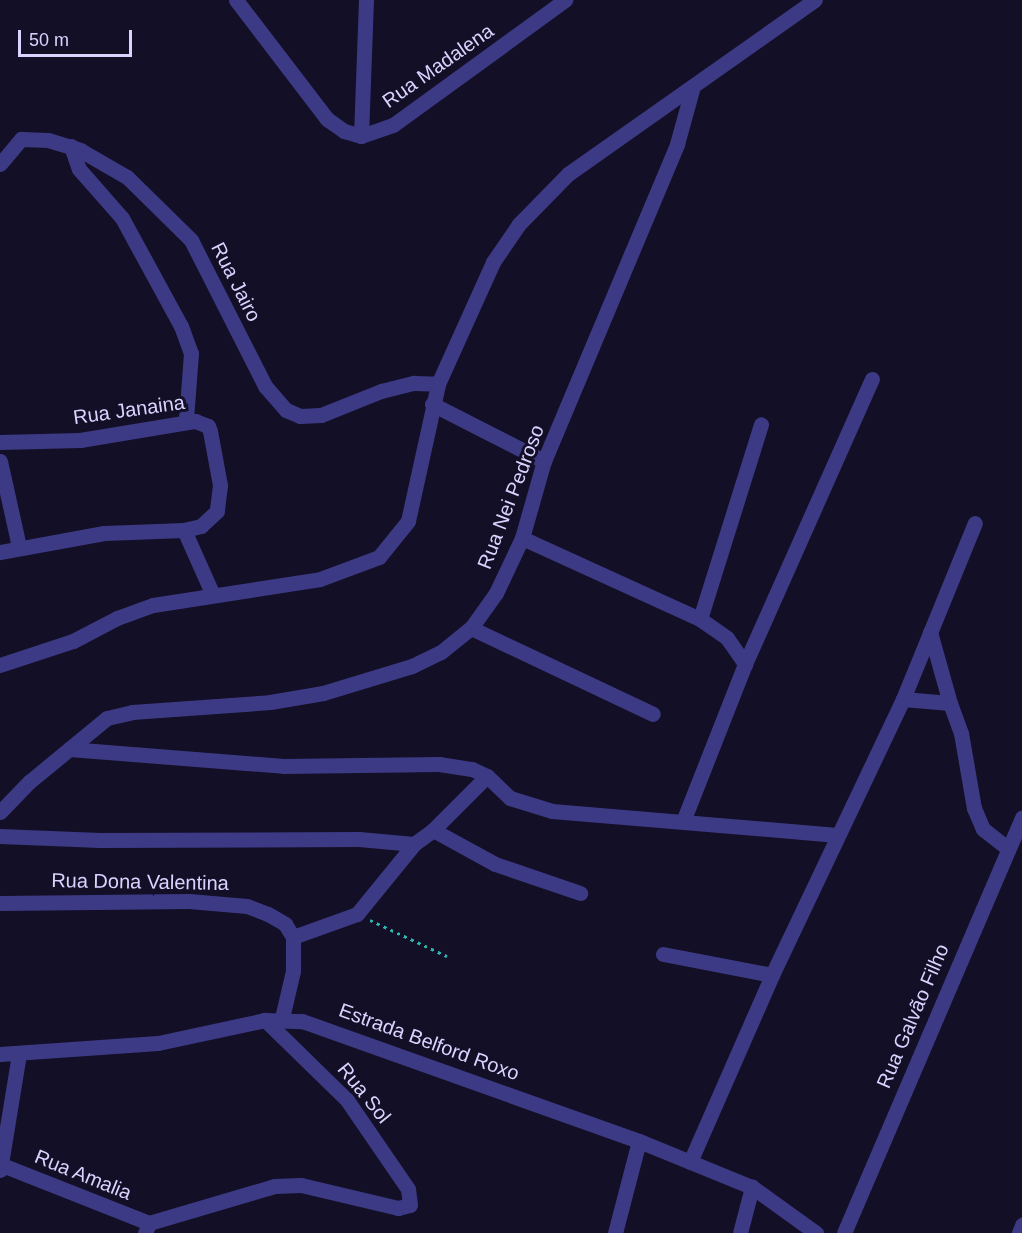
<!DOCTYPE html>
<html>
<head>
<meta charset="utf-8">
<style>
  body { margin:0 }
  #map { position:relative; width:1022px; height:1233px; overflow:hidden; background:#130f26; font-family:Arial,sans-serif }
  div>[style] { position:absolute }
  .path>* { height:3px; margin-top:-1.5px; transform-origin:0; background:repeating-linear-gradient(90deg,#2fb8b0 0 3px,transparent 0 7.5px) }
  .minor>* { height:15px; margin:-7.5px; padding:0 7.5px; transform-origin:7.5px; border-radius:7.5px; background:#3d3a85 }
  span { translate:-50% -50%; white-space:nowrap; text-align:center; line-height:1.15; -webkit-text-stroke:6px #130f26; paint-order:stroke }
  .street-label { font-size:20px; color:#d9d4ff }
  .scale { position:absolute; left:18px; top:30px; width:114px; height:27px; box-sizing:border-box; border:3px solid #d9d4ff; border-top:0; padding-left:8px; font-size:18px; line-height:21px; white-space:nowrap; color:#d9d4ff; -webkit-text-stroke:4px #130f26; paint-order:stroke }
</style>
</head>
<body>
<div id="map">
  <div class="path">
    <i style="left:370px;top:920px;width:85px;rotate:25.1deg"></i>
  </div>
  <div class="minor">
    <i style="left:236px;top:0;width:150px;rotate:52.6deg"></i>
    <i style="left:327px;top:119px;width:21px;rotate:35deg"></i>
    <i style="left:344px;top:131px;width:18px;rotate:16deg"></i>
    <i style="left:361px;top:136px;width:34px;rotate:-19deg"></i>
    <i style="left:393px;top:125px;width:213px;rotate:-36deg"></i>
    <i style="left:361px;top:136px;width:136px;rotate:-87.9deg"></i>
    <i style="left:71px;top:146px;width:24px;rotate:71deg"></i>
    <i style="left:79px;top:169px;width:65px;rotate:48.7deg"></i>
    <i style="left:122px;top:218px;width:123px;rotate:61.4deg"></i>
    <i style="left:181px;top:326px;width:29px;rotate:70deg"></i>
    <i style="left:191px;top:353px;width:67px;rotate:94.3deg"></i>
    <i style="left:0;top:164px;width:33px;rotate:-50deg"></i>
    <i style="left:21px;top:139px;width:27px;rotate:2deg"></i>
    <i style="left:48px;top:140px;width:34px;rotate:17deg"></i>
    <i style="left:80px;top:150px;width:54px;rotate:29.9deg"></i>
    <i style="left:127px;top:177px;width:90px;rotate:44.5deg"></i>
    <i style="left:191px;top:240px;width:164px;rotate:63.1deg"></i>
    <i style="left:265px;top:386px;width:32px;rotate:49deg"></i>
    <i style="left:286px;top:410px;width:15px;rotate:23deg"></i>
    <i style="left:300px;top:416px;width:21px;rotate:-3deg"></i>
    <i style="left:321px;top:415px;width:65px;rotate:-21.8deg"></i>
    <i style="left:381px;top:391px;width:34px;rotate:-14deg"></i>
    <i style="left:414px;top:383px;width:24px;rotate:2deg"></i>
    <i style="left:432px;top:404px;width:126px;rotate:27deg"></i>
    <i style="left:0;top:442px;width:80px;rotate:-1.4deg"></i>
    <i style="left:80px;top:440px;width:117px;rotate:-9.4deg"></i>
    <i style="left:195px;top:421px;width:14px;rotate:21deg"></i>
    <i style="left:208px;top:426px;width:5px;rotate:68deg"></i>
    <i style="left:210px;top:431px;width:55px;rotate:79.5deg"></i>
    <i style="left:220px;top:485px;width:26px;rotate:97deg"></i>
    <i style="left:217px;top:511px;width:22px;rotate:137deg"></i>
    <i style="left:201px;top:526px;width:17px;rotate:167deg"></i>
    <i style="left:184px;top:530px;width:80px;rotate:177.9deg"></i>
    <i style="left:104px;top:533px;width:106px;rotate:169.6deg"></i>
    <i style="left:0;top:461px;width:88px;rotate:77.5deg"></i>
    <i style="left:184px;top:530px;width:69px;rotate:66deg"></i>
    <i style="left:522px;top:538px;width:196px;rotate:24.5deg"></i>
    <i style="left:700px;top:619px;width:33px;rotate:35deg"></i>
    <i style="left:727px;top:638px;width:32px;rotate:55deg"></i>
    <i style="left:745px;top:664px;width:169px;rotate:111.5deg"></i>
    <i style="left:700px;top:619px;width:204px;rotate:-72.6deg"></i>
    <i style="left:471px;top:628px;width:201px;rotate:25.3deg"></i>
    <i style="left:930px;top:632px;width:74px;rotate:74.3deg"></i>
    <i style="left:745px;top:664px;width:312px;rotate:-66deg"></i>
    <i style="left:0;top:665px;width:77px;rotate:-18.2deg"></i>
    <i style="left:73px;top:641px;width:50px;rotate:-27.6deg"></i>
    <i style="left:117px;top:618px;width:38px;rotate:-20deg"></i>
    <i style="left:153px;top:605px;width:169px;rotate:-8.8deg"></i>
    <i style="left:320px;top:579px;width:63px;rotate:-20.4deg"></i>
    <i style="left:379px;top:557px;width:46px;rotate:-51.1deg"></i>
    <i style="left:408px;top:521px;width:140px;rotate:-77.6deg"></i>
    <i style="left:438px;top:384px;width:134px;rotate:-65.7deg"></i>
    <i style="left:493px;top:262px;width:46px;rotate:-55.6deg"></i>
    <i style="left:519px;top:224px;width:70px;rotate:-45.6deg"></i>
    <i style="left:568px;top:174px;width:302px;rotate:-35.2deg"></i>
    <i style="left:903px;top:699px;width:47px;rotate:4.9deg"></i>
    <i style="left:950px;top:703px;width:32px;rotate:70deg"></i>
    <i style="left:961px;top:733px;width:76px;rotate:80.2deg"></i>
    <i style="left:974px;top:808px;width:23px;rotate:67deg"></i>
    <i style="left:983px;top:829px;width:31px;rotate:38deg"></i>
    <i style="left:69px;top:749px;width:215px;rotate:4.5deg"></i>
    <i style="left:283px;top:766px;width:156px;rotate:-0.7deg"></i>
    <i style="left:439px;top:764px;width:33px;rotate:9deg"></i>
    <i style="left:472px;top:769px;width:17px;rotate:25deg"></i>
    <i style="left:487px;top:776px;width:32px;rotate:44deg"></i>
    <i style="left:510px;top:798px;width:44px;rotate:17.2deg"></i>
    <i style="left:552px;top:811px;width:286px;rotate:4.8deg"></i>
    <i style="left:0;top:812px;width:42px;rotate:-46deg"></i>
    <i style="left:29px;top:782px;width:101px;rotate:-39.4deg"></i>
    <i style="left:107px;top:718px;width:26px;rotate:-13deg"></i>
    <i style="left:132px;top:712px;width:138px;rotate:-4.1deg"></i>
    <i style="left:270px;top:702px;width:54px;rotate:-9.6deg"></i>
    <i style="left:323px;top:693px;width:93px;rotate:-16.9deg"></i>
    <i style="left:412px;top:666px;width:32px;rotate:-26deg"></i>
    <i style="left:441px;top:652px;width:38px;rotate:-39deg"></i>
    <i style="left:471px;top:628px;width:43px;rotate:-54.5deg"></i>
    <i style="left:496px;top:593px;width:61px;rotate:-64.7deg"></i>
    <i style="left:522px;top:538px;width:80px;rotate:-74.1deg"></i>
    <i style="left:544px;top:461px;width:344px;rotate:-67.2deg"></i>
    <i style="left:677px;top:144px;width:56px;rotate:-74.5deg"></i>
    <i style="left:433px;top:830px;width:76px;rotate:-45deg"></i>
    <i style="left:0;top:836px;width:100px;rotate:2.3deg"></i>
    <i style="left:100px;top:840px;width:259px;rotate:-0.2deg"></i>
    <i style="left:359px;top:839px;width:55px;rotate:5.2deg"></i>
    <i style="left:414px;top:844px;width:24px;rotate:-36deg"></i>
    <i style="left:433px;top:830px;width:71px;rotate:28.7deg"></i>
    <i style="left:495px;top:864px;width:90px;rotate:18.8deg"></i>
    <i style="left:0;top:903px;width:189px;rotate:-0.6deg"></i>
    <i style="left:189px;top:901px;width:58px;rotate:4.9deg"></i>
    <i style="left:247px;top:906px;width:22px;rotate:21deg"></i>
    <i style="left:268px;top:914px;width:20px;rotate:30deg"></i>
    <i style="left:285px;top:924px;width:15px;rotate:58deg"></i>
    <i style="left:293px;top:937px;width:34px;rotate:90deg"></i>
    <i style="left:293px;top:971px;width:48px;rotate:103.2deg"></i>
    <i style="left:293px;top:937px;width:68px;rotate:-19.8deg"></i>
    <i style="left:357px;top:914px;width:90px;rotate:-50.8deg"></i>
    <i style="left:663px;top:954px;width:111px;rotate:10.9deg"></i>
    <i style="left:0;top:1054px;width:158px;rotate:-4deg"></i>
    <i style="left:158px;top:1043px;width:109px;rotate:-12.1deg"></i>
    <i style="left:265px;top:1020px;width:37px;rotate:2deg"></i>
    <i style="left:302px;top:1021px;width:358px;rotate:19.6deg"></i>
    <i style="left:639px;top:1141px;width:122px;rotate:22.2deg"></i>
    <i style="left:752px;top:1187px;width:79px;rotate:35.7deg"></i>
    <i style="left:690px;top:1162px;width:204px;rotate:-66.3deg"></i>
    <i style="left:772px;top:975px;width:306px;rotate:-64.6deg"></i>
    <i style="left:903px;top:699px;width:190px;rotate:-67.8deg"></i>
    <i style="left:2px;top:1165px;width:158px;rotate:21.5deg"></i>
    <i style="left:0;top:1170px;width:118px;rotate:-80.7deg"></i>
    <i style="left:145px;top:1233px;width:11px;rotate:-68deg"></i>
    <i style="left:149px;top:1223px;width:131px;rotate:-16.4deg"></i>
    <i style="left:275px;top:1186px;width:26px;rotate:-2deg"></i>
    <i style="left:301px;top:1185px;width:100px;rotate:13.3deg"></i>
    <i style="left:398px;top:1208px;width:12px;rotate:-14deg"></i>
    <i style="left:410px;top:1205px;width:16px;rotate:-97deg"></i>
    <i style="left:408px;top:1189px;width:108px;rotate:-124.4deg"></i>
    <i style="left:347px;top:1100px;width:115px;rotate:-135.7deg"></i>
    <i style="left:615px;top:1233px;width:95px;rotate:-75.4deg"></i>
    <i style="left:740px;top:1233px;width:48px;rotate:-75.4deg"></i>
    <i style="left:844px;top:1233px;width:452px;rotate:-66.8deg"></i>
    <i style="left:1019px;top:1233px;width:9px;rotate:-69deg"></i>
  </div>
  <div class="street-label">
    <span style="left:438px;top:66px;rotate:-35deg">Rua Madalena</span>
    <span style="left:236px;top:282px;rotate:63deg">Rua Jairo</span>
    <span style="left:129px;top:410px;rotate:-8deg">Rua Janaina</span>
    <span style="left:511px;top:497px;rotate:-69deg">Rua Nei Pedroso</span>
    <span style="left:140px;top:882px;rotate:1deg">Rua Dona Valentina</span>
    <span style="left:913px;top:1016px;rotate:-67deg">Rua Galvão Filho</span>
    <span style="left:429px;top:1042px;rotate:20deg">Estrada Belford Roxo</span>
    <span style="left:364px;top:1093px;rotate:51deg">Rua Sol</span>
    <span style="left:83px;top:1175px;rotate:22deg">Rua Amalia</span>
  </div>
  <div class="scale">50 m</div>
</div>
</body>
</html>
